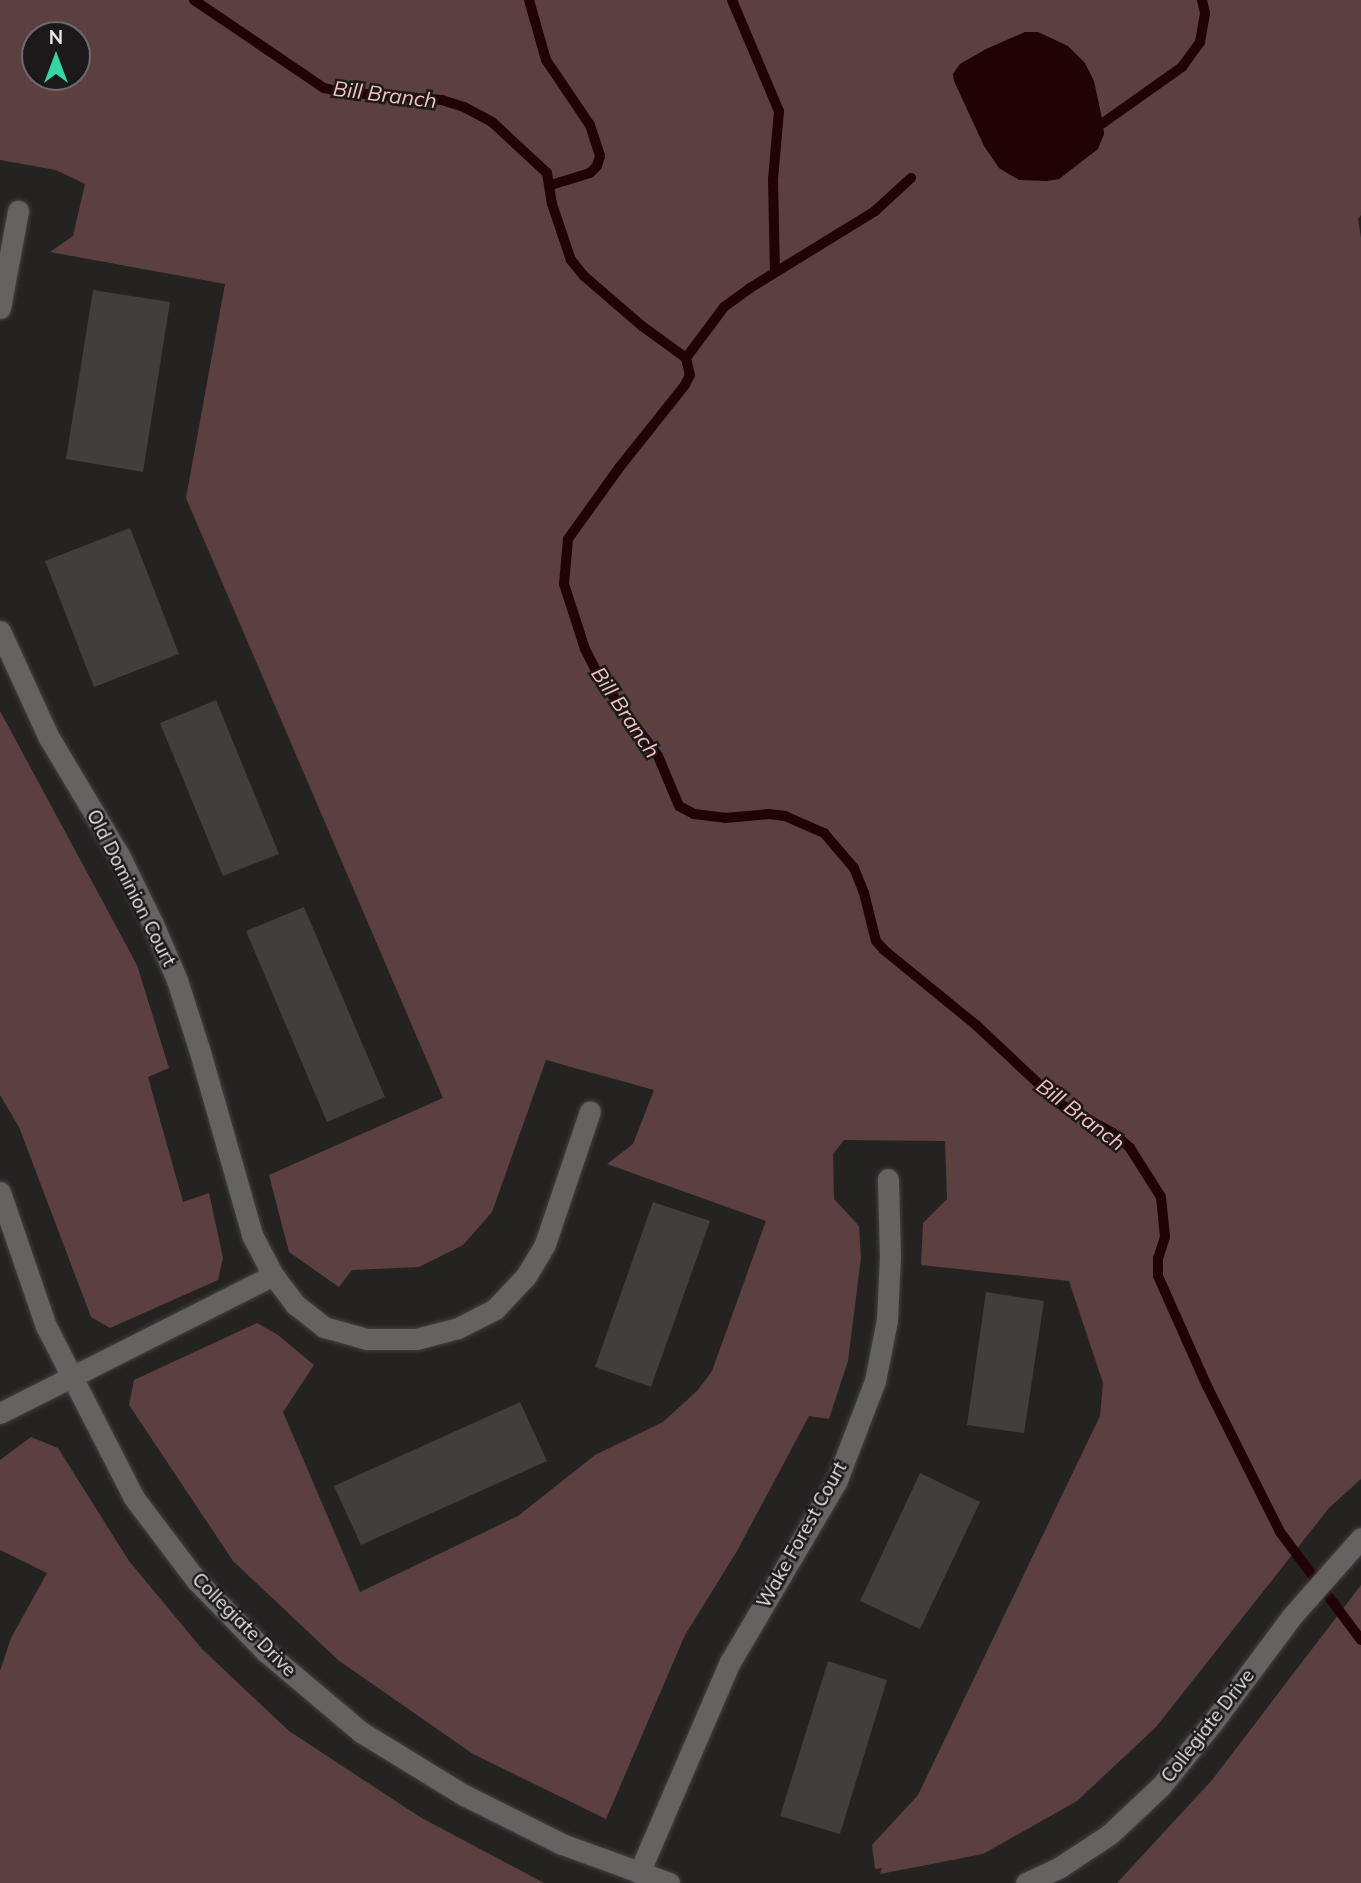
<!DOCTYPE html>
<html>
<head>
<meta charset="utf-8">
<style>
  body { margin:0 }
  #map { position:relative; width:1361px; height:1883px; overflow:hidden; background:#252222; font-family:Mulish,sans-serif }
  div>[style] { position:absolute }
  .green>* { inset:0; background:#5c4040 }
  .water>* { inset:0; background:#210205 }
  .stream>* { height:10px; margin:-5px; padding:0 5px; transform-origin:5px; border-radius:5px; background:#210205 }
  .building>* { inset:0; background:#413e3e }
  .roads { filter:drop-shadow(0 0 2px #424040) drop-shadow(0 0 2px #424040) }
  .minor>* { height:21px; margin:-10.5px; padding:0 10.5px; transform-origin:10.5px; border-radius:10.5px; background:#666262 }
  span { translate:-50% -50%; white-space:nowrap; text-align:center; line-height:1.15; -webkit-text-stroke:5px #1b1919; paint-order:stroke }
  .street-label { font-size:19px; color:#e8e6e6 }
  .water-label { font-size:21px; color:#fabfbf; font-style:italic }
  .north { position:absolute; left:21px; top:21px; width:70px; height:70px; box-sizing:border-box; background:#1b1919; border:2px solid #6d6b6b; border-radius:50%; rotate:0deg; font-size:19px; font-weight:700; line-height:28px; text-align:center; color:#e8e6e6 }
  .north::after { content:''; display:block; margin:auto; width:24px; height:32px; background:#37d4a6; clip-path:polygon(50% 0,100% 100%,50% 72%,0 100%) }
</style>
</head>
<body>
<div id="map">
  <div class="green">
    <i style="clip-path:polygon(evenodd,0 0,1361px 0,1361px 215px,1358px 219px,1361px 238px,1361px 1479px,1329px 1508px,1156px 1727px,1077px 1801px,983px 1854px,880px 1874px,882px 1868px,875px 1869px,872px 1845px,918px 1795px,1100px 1416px,1103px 1383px,1069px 1281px,921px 1265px,923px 1223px,947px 1199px,945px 1141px,844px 1140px,833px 1154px,834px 1199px,859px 1226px,861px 1258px,848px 1361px,829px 1419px,809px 1416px,737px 1551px,685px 1635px,606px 1819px,473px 1754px,338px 1660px,233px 1561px,129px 1405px,134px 1380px,257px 1323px,278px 1335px,314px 1365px,283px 1412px,360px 1592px,518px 1516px,595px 1455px,663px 1422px,698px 1390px,712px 1371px,766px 1221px,607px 1164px,633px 1144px,654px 1090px,546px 1060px,492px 1212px,463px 1245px,419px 1267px,352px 1270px,339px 1287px,289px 1252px,269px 1175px,443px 1098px,186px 498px,225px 284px,50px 252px,73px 236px,85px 184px,56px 170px,0 160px,0 0,35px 35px,77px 35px,77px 77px,35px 77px,35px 35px)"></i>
    <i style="clip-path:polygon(0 711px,137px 965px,169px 1068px,148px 1077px,183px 1202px,209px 1193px,223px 1258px,218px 1280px,110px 1328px,91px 1317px,19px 1127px,0 1095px)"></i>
    <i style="clip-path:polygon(31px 1437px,58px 1448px,129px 1561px,202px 1649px,289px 1731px,420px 1817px,544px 1883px,0 1883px,0 1671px,11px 1638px,47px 1573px,0 1550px,0 1460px)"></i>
    <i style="clip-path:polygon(1361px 1585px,1361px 1883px,1117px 1883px,1212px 1780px)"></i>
  </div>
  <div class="water">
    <i style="clip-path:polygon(1025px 32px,1038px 32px,1068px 46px,1085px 63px,1094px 81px,1103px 123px,1104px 134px,1098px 149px,1059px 179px,1047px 181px,1019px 180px,999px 168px,984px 146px,954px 81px,953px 74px,960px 64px,986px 49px)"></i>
  </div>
  <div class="stream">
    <i style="left:194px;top:0;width:157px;rotate:34.1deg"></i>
    <i style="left:324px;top:88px;width:18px;rotate:13deg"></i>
    <i style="left:342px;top:92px;width:100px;rotate:4.6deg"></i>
    <i style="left:442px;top:100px;width:23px;rotate:18deg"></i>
    <i style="left:464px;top:107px;width:32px;rotate:28deg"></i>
    <i style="left:492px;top:122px;width:75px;rotate:42.8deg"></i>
    <i style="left:547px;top:173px;width:31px;rotate:81deg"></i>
    <i style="left:552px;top:204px;width:59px;rotate:71.3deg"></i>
    <i style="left:571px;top:260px;width:21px;rotate:51deg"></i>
    <i style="left:584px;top:276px;width:77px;rotate:40.8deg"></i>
    <i style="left:642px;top:326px;width:54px;rotate:36deg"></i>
    <i style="left:686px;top:358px;width:17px;rotate:77deg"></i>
    <i style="left:690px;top:375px;width:11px;rotate:117deg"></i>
    <i style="left:685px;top:385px;width:106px;rotate:128.5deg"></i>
    <i style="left:619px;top:468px;width:87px;rotate:125.7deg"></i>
    <i style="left:568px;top:539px;width:45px;rotate:95.1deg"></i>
    <i style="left:564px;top:584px;width:68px;rotate:72.1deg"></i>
    <i style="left:585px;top:649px;width:35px;rotate:63deg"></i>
    <i style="left:601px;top:680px;width:95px;rotate:53.1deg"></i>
    <i style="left:658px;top:756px;width:54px;rotate:67.2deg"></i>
    <i style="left:679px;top:806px;width:17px;rotate:28deg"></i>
    <i style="left:694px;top:814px;width:31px;rotate:7deg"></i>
    <i style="left:725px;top:818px;width:44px;rotate:-5.2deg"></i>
    <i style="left:769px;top:814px;width:16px;rotate:7deg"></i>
    <i style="left:785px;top:816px;width:43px;rotate:23.6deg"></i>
    <i style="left:824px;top:833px;width:46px;rotate:49.4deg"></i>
    <i style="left:854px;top:868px;width:27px;rotate:68deg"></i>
    <i style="left:864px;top:893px;width:49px;rotate:76deg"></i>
    <i style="left:876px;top:941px;width:12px;rotate:48deg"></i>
    <i style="left:884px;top:950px;width:119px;rotate:39.2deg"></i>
    <i style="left:976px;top:1025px;width:115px;rotate:43.2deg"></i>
    <i style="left:1060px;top:1104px;width:60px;rotate:28.7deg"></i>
    <i style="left:1113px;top:1133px;width:23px;rotate:41deg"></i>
    <i style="left:1130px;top:1148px;width:58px;rotate:57.7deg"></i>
    <i style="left:1161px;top:1197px;width:40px;rotate:84.3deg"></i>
    <i style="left:1165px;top:1237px;width:22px;rotate:108deg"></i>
    <i style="left:1158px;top:1258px;width:18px;rotate:90deg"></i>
    <i style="left:1158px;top:1276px;width:120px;rotate:66deg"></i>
    <i style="left:1207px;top:1386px;width:163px;rotate:63.4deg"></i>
    <i style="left:1280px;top:1532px;width:135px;rotate:53.1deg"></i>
    <i style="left:529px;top:0;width:62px;rotate:74.2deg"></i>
    <i style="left:546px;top:60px;width:78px;rotate:55.9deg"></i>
    <i style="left:590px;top:125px;width:33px;rotate:72deg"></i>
    <i style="left:600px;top:156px;width:10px;rotate:107deg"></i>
    <i style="left:597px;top:166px;width:10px;rotate:135deg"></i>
    <i style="left:590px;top:173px;width:41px;rotate:162.9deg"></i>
    <i style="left:732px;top:0;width:121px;rotate:67.1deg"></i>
    <i style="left:779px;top:111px;width:68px;rotate:95deg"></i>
    <i style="left:773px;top:179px;width:93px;rotate:88.8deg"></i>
    <i style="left:1103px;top:123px;width:97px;rotate:-35.3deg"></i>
    <i style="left:1182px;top:67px;width:31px;rotate:-54deg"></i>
    <i style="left:1200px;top:42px;width:29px;rotate:-80deg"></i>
    <i style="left:1205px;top:13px;width:13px;rotate:-103deg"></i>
    <i style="left:686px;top:358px;width:64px;rotate:-53.3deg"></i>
    <i style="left:724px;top:307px;width:32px;rotate:-36deg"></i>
    <i style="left:750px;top:288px;width:147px;rotate:-31.6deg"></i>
    <i style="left:875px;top:211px;width:49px;rotate:-42.5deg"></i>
  </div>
  <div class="building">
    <i style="clip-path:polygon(93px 290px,170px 302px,143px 472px,66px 459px)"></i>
    <i style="clip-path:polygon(130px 528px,179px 654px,94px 687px,45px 561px)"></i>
    <i style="clip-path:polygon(216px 700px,279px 854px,223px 876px,160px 723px)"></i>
    <i style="clip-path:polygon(304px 907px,385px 1097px,327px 1122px,246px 931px)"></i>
    <i style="clip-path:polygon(653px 1202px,710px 1221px,651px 1387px,595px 1367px)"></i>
    <i style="clip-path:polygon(986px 1292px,1044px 1301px,1024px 1433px,967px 1425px)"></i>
    <i style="clip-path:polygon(520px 1402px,547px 1461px,361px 1545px,334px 1486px)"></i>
    <i style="clip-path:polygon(920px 1473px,980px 1502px,920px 1629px,860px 1601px)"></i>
    <i style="clip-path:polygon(828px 1661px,887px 1680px,840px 1834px,780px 1816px)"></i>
  </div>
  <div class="roads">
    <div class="minor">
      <i style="left:0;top:308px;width:99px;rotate:-79.5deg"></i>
      <i style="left:0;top:631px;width:115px;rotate:65.4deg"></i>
      <i style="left:48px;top:736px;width:139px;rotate:59.2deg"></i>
      <i style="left:119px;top:855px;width:77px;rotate:63.8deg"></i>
      <i style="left:153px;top:924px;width:61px;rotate:66.8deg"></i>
      <i style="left:177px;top:980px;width:76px;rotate:72.3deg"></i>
      <i style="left:200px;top:1052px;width:190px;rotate:74.1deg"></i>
      <i style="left:252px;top:1235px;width:45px;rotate:62.3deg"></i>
      <i style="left:273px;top:1275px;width:38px;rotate:53deg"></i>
      <i style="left:296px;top:1305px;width:36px;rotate:38deg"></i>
      <i style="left:324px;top:1327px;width:45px;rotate:15.6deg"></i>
      <i style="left:367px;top:1339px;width:49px"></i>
      <i style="left:416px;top:1339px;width:43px;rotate:-14.7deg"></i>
      <i style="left:458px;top:1328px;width:42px;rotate:-27.2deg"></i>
      <i style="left:495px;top:1309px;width:45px;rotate:-46.8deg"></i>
      <i style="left:526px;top:1276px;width:37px;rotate:-59deg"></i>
      <i style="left:545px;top:1244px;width:140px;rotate:-71.3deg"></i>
      <i style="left:0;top:1192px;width:142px;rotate:71.1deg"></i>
      <i style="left:46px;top:1326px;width:193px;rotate:62.9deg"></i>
      <i style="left:134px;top:1498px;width:103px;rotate:52.9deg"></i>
      <i style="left:196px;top:1580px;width:99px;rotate:45.8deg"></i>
      <i style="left:265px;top:1651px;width:126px;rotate:40.2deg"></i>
      <i style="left:361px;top:1732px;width:121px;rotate:31.5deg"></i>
      <i style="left:464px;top:1795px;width:110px;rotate:26.6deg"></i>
      <i style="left:562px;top:1844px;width:114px;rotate:20deg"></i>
      <i style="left:0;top:1413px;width:306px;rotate:-26.8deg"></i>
      <i style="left:639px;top:1873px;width:230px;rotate:-66.7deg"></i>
      <i style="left:730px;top:1662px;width:211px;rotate:-59.5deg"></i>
      <i style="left:837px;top:1480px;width:106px;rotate:-69deg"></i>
      <i style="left:875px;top:1381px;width:62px;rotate:-78.9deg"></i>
      <i style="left:887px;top:1320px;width:63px;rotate:-87.3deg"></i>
      <i style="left:890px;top:1257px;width:78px;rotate:-91.5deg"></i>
      <i style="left:1026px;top:1883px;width:38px;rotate:-25deg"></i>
      <i style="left:1060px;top:1867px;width:60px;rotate:-33.4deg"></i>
      <i style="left:1110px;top:1834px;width:70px;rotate:-43.3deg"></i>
      <i style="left:1161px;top:1786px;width:82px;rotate:-50.9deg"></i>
      <i style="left:1213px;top:1722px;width:132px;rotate:-53.3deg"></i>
      <i style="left:1292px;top:1616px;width:104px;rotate:-48.5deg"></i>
    </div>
  </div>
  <div class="street-label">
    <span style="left:131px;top:888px;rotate:63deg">Old Dominion Court</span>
    <span style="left:802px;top:1535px;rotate:-61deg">Wake Forest Court</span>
    <span style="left:244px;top:1625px;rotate:45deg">Collegiate Drive</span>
    <span style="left:1208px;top:1726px;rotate:-52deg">Collegiate Drive</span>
  </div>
  <div class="water-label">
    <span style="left:385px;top:94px;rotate:7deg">Bill Branch</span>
    <span style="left:626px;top:712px;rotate:56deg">Bill Branch</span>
    <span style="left:1081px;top:1114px;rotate:37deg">Bill Branch</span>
  </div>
  <div class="north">N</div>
</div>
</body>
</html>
